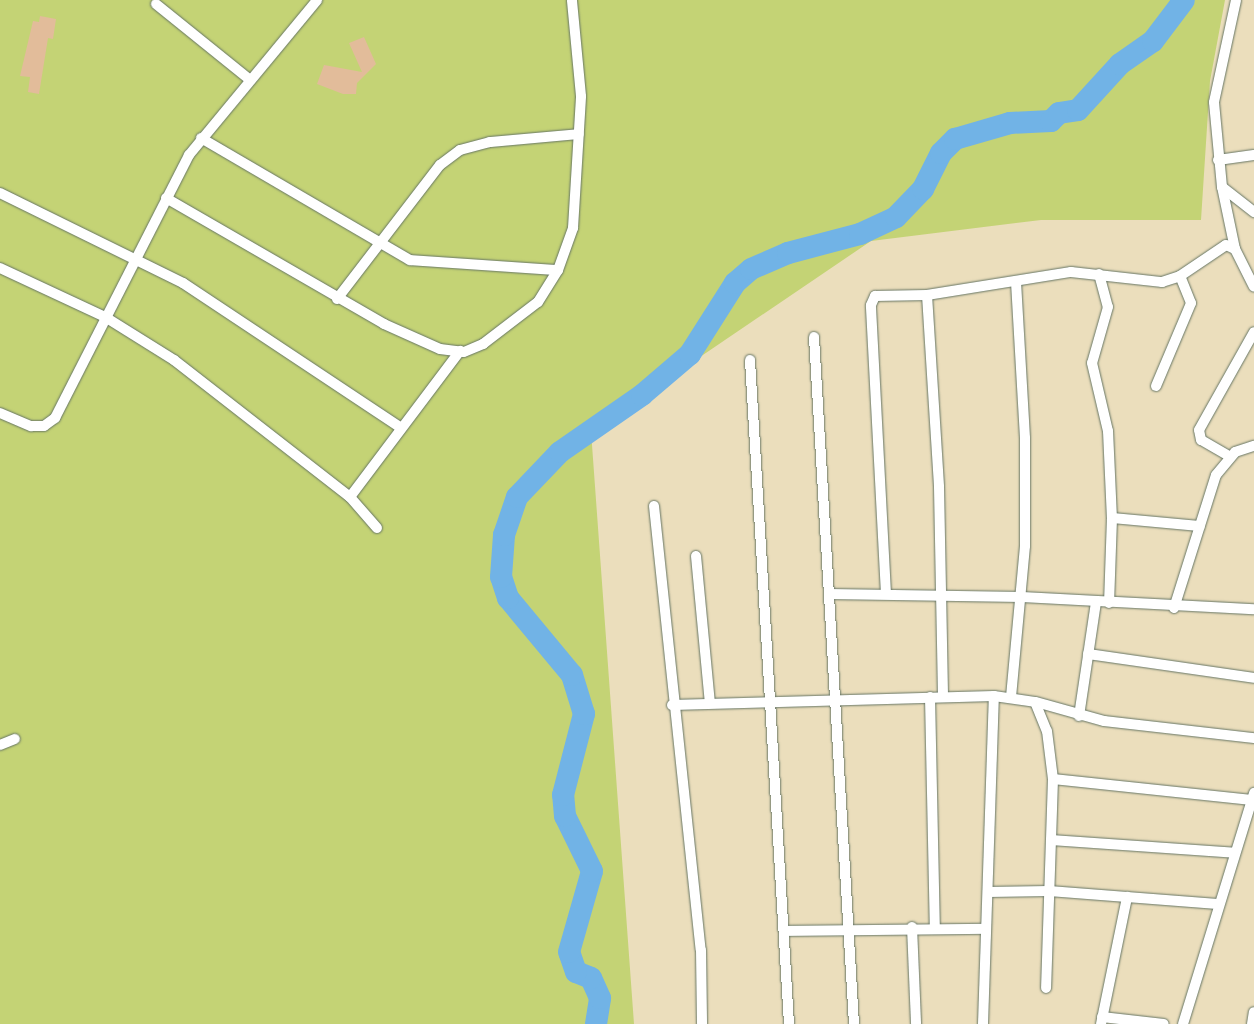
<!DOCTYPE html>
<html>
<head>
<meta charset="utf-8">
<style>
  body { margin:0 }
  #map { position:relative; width:1254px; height:1024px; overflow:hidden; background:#ebdebc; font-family:"IM FELL Great Primer",serif }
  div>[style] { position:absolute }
  .green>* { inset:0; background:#c4d375 }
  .river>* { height:22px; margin:-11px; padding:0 11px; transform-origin:11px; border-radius:11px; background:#71b3e6 }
  .building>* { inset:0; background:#e2bc9a }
  .roads { filter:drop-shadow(0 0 1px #667564) drop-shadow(0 0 1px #667564) }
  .street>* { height:10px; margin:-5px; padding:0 5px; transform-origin:5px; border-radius:5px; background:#fff }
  span { translate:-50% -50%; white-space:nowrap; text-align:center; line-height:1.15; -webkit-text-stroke:5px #fdfcf7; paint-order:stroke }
</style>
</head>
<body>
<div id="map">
  <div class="green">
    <i style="clip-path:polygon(0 0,1225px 0,1210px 81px,1201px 220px,1041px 220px,871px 241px,591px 431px,634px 1024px,0 1024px)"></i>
  </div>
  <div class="river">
    <i style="left:596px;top:1024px;width:26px;rotate:-81deg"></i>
    <i style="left:600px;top:998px;width:22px;rotate:-114deg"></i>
    <i style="left:591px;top:978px;width:16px;rotate:-158deg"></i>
    <i style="left:576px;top:972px;width:21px;rotate:-109deg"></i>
    <i style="left:569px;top:952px;width:84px;rotate:-74.1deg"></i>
    <i style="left:592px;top:871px;width:61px;rotate:-116.1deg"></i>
    <i style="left:565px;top:816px;width:21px;rotate:-95deg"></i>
    <i style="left:563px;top:795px;width:84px;rotate:-75.5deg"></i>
    <i style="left:584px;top:714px;width:41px;rotate:-107.1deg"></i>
    <i style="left:572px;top:675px;width:100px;rotate:-129.7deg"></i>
    <i style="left:508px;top:598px;width:22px;rotate:-108deg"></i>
    <i style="left:501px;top:577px;width:42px;rotate:-85.9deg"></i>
    <i style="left:504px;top:535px;width:40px;rotate:-71.1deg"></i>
    <i style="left:517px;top:497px;width:62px;rotate:-46.3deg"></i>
    <i style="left:560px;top:452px;width:100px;rotate:-34.8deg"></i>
    <i style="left:642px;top:395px;width:63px;rotate:-40.5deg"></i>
    <i style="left:690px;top:354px;width:84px;rotate:-57.6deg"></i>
    <i style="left:735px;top:283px;width:21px;rotate:-41deg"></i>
    <i style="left:751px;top:269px;width:40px;rotate:-23.4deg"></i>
    <i style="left:788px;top:253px;width:74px;rotate:-14.8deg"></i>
    <i style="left:860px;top:234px;width:40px;rotate:-25deg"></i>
    <i style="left:896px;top:217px;width:39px;rotate:-46deg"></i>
    <i style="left:923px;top:189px;width:40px;rotate:-63.4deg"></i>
    <i style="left:941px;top:153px;width:20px;rotate:-45deg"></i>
    <i style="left:955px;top:139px;width:57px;rotate:-16.2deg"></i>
    <i style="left:1010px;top:123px;width:41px;rotate:-2.8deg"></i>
    <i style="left:1051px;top:121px;width:11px;rotate:-45deg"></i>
    <i style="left:1059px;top:113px;width:19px;rotate:-9deg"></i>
    <i style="left:1078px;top:110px;width:62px;rotate:-47.6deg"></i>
    <i style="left:1120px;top:64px;width:40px;rotate:-34.9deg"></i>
    <i style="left:1153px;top:41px;width:51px;rotate:-52.9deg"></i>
  </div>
  <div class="building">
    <i style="clip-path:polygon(40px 16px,56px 19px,53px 39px,48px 38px,39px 94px,28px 92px,30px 77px,20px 76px,33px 21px,39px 22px)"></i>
    <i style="clip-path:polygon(364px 37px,376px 64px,357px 83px,356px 94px,343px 94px,317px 84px,324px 65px,362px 72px,349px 43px)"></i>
  </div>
  <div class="roads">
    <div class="street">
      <i style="left:156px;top:4px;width:119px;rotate:38.9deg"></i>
      <i style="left:201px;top:138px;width:242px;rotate:30.3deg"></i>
      <i style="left:410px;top:260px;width:148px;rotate:3.9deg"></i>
      <i style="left:1218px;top:160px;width:36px;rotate:-8deg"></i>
      <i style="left:1222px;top:187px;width:41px;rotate:38deg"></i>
      <i style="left:0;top:193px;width:204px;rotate:26.2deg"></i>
      <i style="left:183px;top:283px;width:262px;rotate:33.6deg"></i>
      <i style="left:166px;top:198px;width:252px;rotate:30deg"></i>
      <i style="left:384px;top:324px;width:61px;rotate:24.1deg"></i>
      <i style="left:440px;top:349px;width:24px;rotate:7deg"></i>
      <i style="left:464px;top:352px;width:21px;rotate:-23deg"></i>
      <i style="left:483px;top:344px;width:69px;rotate:-37.4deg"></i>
      <i style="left:538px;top:302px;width:38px;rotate:-58deg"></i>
      <i style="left:558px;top:270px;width:45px;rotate:-70.3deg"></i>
      <i style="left:573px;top:228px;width:132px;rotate:-86.5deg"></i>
      <i style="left:581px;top:96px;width:96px;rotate:-95.4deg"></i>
      <i style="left:1235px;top:249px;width:63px;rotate:-101.8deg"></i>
      <i style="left:1222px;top:187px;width:85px;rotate:-95.4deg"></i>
      <i style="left:1214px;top:102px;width:104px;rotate:-77.8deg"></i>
      <i style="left:0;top:268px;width:116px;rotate:25deg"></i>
      <i style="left:105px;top:317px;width:81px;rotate:31.9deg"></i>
      <i style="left:174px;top:360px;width:223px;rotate:37.9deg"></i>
      <i style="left:350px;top:497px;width:41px;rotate:48.9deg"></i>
      <i style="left:1099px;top:274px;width:34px;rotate:75deg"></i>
      <i style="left:1108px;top:307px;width:58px;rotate:105.9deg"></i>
      <i style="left:1092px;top:363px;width:70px;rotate:76.8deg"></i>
      <i style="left:1108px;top:431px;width:87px;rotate:87.4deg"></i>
      <i style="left:1112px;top:518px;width:85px;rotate:92deg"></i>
      <i style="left:927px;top:295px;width:192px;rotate:86.4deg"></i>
      <i style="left:939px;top:487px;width:210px;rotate:88.9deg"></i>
      <i style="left:337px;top:299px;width:169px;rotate:-52.5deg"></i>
      <i style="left:440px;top:165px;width:25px;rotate:-37deg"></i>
      <i style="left:460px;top:150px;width:31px;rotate:-15deg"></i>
      <i style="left:490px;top:142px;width:89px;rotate:-5.1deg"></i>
      <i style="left:814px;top:337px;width:688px;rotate:86.67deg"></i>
      <i style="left:750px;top:360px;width:665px;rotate:86.64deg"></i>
      <i style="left:1156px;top:386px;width:90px;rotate:-67.1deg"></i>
      <i style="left:1191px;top:303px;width:29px;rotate:-112deg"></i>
      <i style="left:0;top:413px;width:34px;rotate:23deg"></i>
      <i style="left:31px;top:426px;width:13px"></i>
      <i style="left:44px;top:426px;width:14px;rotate:-36deg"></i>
      <i style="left:55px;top:418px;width:295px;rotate:-63deg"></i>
      <i style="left:189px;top:155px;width:201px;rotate:-50.4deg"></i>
      <i style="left:1229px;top:456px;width:32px;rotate:-150deg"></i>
      <i style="left:1201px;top:440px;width:10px;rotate:-101deg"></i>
      <i style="left:1199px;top:430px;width:112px;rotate:-60.7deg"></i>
      <i style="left:350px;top:497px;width:183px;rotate:-53deg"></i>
      <i style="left:654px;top:506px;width:446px;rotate:84deg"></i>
      <i style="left:701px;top:950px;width:74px;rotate:89.2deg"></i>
      <i style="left:1112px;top:518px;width:88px;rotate:5.2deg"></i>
      <i style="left:696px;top:556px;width:148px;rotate:84.6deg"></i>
      <i style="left:829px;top:594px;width:193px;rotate:0.9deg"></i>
      <i style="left:1022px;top:597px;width:232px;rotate:3deg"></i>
      <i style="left:886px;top:594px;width:289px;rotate:-93deg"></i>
      <i style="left:871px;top:305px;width:10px;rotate:-66deg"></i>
      <i style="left:875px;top:296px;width:52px;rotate:-1.1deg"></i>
      <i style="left:927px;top:295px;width:146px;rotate:-9.1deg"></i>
      <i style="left:1071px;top:272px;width:92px;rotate:6.3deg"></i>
      <i style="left:1162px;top:282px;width:19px;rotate:-18deg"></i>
      <i style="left:1180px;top:276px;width:55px;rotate:-34deg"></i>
      <i style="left:1226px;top:245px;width:10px;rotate:24deg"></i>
      <i style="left:1235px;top:249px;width:42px;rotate:63.4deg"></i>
      <i style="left:1174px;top:608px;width:139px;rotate:-72.5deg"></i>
      <i style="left:1216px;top:475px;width:30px;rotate:-50deg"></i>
      <i style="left:1235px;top:452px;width:20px;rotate:-18deg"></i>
      <i style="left:1088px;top:654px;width:168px;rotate:8.2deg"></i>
      <i style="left:930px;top:697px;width:230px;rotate:88.8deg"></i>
      <i style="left:1011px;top:697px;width:152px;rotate:-84.7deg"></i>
      <i style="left:1025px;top:546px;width:108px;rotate:-90deg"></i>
      <i style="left:1025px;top:438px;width:155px;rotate:-93.3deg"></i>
      <i style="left:1036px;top:702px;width:71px;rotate:15.6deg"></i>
      <i style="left:1104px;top:721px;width:151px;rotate:6.5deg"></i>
      <i style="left:672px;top:705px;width:322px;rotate:-1.6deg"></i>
      <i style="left:994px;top:696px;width:41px;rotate:8.3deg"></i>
      <i style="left:1035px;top:702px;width:31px;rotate:68deg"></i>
      <i style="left:1047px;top:731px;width:48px;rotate:82.9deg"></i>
      <i style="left:1053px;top:779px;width:209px;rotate:91.9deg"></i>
      <i style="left:1079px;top:716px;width:115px;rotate:-81.5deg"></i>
      <i style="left:0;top:745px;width:16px;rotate:-22deg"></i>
      <i style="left:1053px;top:779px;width:200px;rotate:6deg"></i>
      <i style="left:1051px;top:840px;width:184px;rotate:4deg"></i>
      <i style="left:988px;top:892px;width:61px;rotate:-0.9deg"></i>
      <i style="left:1049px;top:891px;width:169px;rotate:4.4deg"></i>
      <i style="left:912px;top:927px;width:97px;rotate:87.6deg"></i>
      <i style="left:784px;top:931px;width:202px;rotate:-0.6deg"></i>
      <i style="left:1102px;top:1017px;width:62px;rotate:6.4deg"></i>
      <i style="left:983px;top:1024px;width:328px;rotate:-88.1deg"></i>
      <i style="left:1101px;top:1024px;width:130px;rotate:-78.4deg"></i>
      <i style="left:1183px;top:1024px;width:242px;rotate:-72.9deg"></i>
      <i style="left:1252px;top:1024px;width:12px;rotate:-81deg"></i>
    </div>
  </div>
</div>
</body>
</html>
